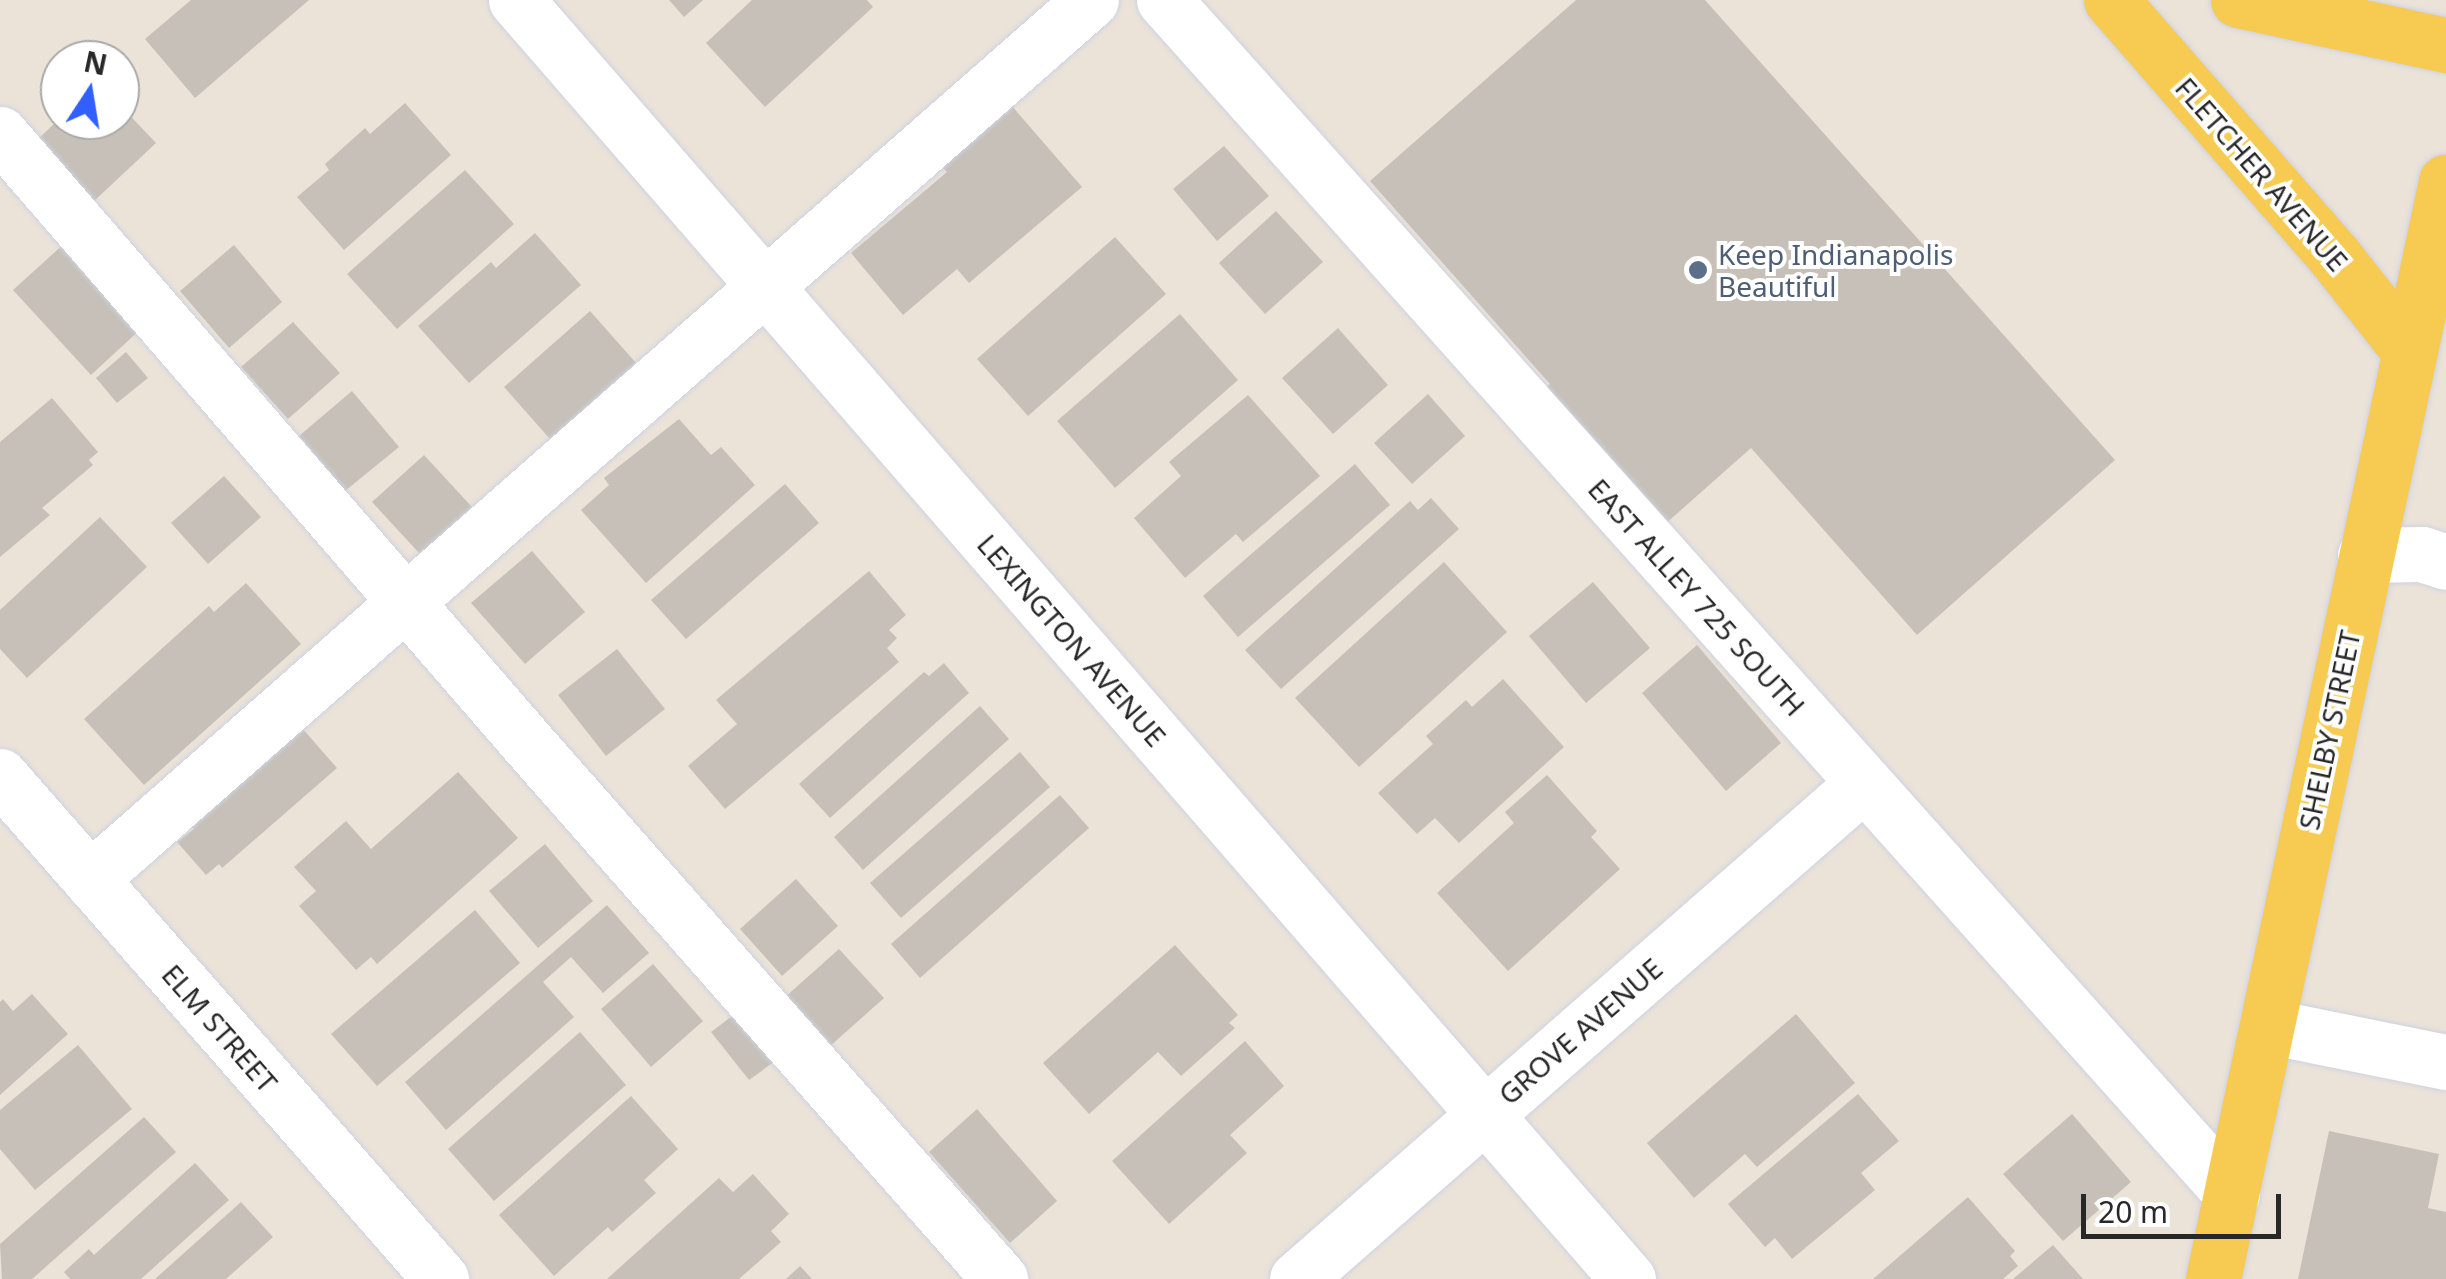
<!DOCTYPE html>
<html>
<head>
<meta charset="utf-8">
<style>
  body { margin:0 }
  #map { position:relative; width:2446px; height:1279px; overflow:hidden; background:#ebe3d8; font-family:"Noto Sans",sans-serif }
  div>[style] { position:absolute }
  .building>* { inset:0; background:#c6c0b8 }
  .roads { filter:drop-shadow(0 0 2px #ced2e2) drop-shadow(0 0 2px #ced2e2) }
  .minor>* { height:55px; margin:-27.5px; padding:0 27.5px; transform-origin:27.5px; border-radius:27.5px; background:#fff }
  .major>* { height:55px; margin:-27.5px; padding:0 27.5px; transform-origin:27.5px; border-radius:27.5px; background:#f7cb52 }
  .dots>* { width:28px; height:28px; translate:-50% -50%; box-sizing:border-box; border:5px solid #fff; border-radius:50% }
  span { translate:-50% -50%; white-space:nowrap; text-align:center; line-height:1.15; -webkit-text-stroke:8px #fff; paint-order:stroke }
  .street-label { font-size:28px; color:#282828 }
  .service-label { font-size:28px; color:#4e5e75 }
  .left { translate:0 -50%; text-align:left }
  .north { position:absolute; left:40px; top:40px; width:100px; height:100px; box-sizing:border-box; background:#fff; border:2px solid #a9a9a9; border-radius:50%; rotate:12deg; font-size:28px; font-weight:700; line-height:40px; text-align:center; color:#282828 }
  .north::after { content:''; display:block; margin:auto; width:35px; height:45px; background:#325fff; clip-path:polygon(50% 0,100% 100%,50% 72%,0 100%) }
  .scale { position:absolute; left:2081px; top:1194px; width:200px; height:45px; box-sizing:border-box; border:5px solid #282828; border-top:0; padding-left:12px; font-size:30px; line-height:35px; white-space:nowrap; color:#282828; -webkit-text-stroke:8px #fff; paint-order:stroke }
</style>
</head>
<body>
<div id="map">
  <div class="building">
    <i style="clip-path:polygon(191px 0,309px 0,195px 98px,145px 39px)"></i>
    <i style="clip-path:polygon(669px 0,703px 0,684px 17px)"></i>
    <i style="clip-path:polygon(752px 0,867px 0,873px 7px,765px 107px,706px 43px)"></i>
    <i style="clip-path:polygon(1576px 0,1705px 0,2115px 460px,1917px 635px,1751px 448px,1655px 533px,1535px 396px,1550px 384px,1370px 181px)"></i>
    <i style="clip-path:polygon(405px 103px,451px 155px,344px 250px,297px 197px,329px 170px,325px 164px,365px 128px,370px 134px)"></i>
    <i style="clip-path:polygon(120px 105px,156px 143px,93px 202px,36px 141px,58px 120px,120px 120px)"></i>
    <i style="clip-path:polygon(1011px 105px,1082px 187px,969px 283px,957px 269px,903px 315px,851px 253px,947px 172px,940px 165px)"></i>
    <i style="clip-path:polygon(1224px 146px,1269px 196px,1217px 241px,1173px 189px)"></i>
    <i style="clip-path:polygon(465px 170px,514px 224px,397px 329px,347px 274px)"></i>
    <i style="clip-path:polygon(1276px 211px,1323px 262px,1265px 314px,1219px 263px)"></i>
    <i style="clip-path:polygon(535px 233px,581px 285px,469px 383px,418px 326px,491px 262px,496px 268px)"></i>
    <i style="clip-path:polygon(1115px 237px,1166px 294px,1028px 416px,977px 359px)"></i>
    <i style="clip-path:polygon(66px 242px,143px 327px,91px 375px,13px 290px)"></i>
    <i style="clip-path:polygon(234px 245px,282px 302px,229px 348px,180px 291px)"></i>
    <i style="clip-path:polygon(590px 311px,636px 363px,550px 439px,504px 387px)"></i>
    <i style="clip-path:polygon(1180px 314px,1238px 380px,1115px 488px,1057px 421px)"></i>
    <i style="clip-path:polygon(293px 322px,340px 373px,288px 419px,241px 367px)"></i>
    <i style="clip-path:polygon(1338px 328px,1388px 385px,1333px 434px,1282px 378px)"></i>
    <i style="clip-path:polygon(126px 352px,148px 378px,117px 403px,96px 378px)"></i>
    <i style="clip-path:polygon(352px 391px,399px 447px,345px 491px,299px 436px)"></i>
    <i style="clip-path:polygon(1428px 394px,1465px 436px,1412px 484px,1374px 443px)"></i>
    <i style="clip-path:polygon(1248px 395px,1320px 476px,1243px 542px,1236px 534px,1185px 578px,1134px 518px,1181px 476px,1169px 462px)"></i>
    <i style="clip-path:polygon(52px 398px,98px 452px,89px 460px,93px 465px,42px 508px,50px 515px,0 557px,0 442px)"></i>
    <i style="clip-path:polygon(679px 419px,711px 455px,721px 447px,755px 485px,646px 583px,581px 510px,609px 485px,604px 478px)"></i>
    <i style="clip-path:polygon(424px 455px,472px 507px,420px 554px,372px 502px)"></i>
    <i style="clip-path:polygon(1355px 464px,1390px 505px,1238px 637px,1203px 596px)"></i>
    <i style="clip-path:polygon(224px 476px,261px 517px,208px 564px,171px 523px)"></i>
    <i style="clip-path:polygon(785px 484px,819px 523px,686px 639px,651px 600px)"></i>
    <i style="clip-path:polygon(1431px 498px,1459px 529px,1281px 689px,1245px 650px,1410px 501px,1418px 510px)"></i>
    <i style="clip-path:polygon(100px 517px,147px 567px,27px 678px,0 649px,0 610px)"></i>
    <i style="clip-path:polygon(532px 551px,585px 612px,525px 664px,471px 603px)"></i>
    <i style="clip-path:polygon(1444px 562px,1507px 632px,1359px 767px,1295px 698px)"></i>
    <i style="clip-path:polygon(869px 571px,906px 615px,889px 630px,897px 638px,887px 648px,899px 662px,725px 809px,688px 766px,737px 724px,716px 700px)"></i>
    <i style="clip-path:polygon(1593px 582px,1650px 648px,1586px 703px,1529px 636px)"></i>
    <i style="clip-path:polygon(246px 583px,301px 644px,144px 785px,84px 719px,209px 606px,214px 612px)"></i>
    <i style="clip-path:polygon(1697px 645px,1781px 743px,1726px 791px,1642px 693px)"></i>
    <i style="clip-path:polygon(617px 649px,665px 709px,606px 756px,558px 695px)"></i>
    <i style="clip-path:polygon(944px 663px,969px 693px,830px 818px,799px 784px,924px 672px,929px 676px)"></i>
    <i style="clip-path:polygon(1503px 679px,1564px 747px,1459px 843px,1435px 818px,1417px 834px,1378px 793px,1433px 744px,1426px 736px,1466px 700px,1472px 707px)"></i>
    <i style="clip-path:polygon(980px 706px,1009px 739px,863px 870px,834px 837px)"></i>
    <i style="clip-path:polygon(302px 728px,337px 768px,222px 868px,219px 864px,206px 875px,177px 842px,194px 829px,190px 824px)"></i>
    <i style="clip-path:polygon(1020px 752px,1050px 787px,901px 918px,870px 883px)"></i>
    <i style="clip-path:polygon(458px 772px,518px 838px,377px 964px,371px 957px,356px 970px,299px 906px,316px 891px,294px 867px,346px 821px,371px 849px)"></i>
    <i style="clip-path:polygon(1547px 775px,1597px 831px,1591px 837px,1620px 869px,1508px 971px,1437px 893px,1514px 823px,1505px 812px)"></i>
    <i style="clip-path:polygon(1060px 795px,1089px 828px,920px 978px,891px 944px)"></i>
    <i style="clip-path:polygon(545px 844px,593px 901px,538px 948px,489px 891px)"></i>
    <i style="clip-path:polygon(796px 879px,838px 926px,782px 976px,740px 929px)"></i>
    <i style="clip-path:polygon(607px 905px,649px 953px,603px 993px,571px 957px,543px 982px,574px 1017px,446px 1130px,405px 1082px)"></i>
    <i style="clip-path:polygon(475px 910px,520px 963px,377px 1086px,331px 1034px)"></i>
    <i style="clip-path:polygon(1175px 945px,1238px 1015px,1229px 1023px,1235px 1028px,1181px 1076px,1158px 1052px,1089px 1114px,1043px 1063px)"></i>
    <i style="clip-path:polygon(839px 949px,884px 998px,829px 1047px,784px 998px)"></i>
    <i style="clip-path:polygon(653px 964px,703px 1021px,651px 1067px,601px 1009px)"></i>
    <i style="clip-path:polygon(32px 994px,68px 1034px,0 1095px,0 1002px,3px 999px,13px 1011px)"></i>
    <i style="clip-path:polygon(740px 1010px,778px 1059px,749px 1080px,711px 1032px)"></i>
    <i style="clip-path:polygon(1796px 1014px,1855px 1083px,1757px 1167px,1745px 1154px,1694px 1198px,1647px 1143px)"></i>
    <i style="clip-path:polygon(580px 1032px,626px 1085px,494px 1201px,448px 1149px)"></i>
    <i style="clip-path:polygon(1245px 1041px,1284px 1086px,1230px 1135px,1247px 1153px,1169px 1224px,1112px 1161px)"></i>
    <i style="clip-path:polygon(78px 1045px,132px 1109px,35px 1190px,0 1149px,0 1110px)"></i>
    <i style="clip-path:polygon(1858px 1094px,1899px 1141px,1861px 1173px,1875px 1190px,1792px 1259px,1775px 1238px,1765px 1247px,1728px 1204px)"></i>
    <i style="clip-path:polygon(631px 1096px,678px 1149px,644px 1180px,656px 1193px,612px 1232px,608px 1227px,554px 1276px,499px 1215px)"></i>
    <i style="clip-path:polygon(977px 1109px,1057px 1201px,1010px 1243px,929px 1152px)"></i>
    <i style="clip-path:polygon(2072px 1114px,2131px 1182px,2063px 1241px,2003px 1174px)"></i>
    <i style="clip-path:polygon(144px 1117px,176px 1152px,32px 1279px,2px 1279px,0 1244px)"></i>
    <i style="clip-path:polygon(2329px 1131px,2439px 1154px,2428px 1208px,2446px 1212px,2446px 1279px,2298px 1279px)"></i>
    <i style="clip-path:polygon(195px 1163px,229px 1200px,141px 1279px,70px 1279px,64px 1272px,89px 1249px,94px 1255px)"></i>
    <i style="clip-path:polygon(753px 1174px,789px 1214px,771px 1231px,781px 1242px,739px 1279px,607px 1279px,719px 1178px,733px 1192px)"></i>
    <i style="clip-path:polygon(1968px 1197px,2015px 1251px,2010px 1256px,2018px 1266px,2003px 1279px,1873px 1279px)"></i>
    <i style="clip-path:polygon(241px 1202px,273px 1237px,226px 1279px,155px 1279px)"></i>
    <i style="clip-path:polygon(2053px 1245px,2083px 1279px,2013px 1279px)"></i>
    <i style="clip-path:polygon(800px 1266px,812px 1279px,786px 1279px)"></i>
  </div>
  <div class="roads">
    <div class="minor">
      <i style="left:516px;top:0;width:1695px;rotate:49deg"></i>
      <i style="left:1164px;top:0;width:1602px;rotate:48.19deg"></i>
      <i style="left:0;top:134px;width:800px;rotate:49.1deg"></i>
      <i style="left:524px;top:739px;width:720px;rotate:48.6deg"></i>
      <i style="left:2365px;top:555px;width:57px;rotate:-1deg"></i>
      <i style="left:2422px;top:554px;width:25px;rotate:18deg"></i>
      <i style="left:0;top:776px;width:669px;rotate:48.76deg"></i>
      <i style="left:90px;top:879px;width:1332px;rotate:-41.29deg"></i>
      <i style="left:2267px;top:1026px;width:183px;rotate:11.4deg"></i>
      <i style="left:1297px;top:1279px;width:753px;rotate:-41.18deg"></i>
    </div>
    <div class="major">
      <i style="left:2111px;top:0;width:341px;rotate:48.9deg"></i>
      <i style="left:2335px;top:257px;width:121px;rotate:51.7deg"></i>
      <i style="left:2238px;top:0;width:213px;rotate:12.2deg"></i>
      <i style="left:2213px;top:1279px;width:1122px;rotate:-78.02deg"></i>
    </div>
  </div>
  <div class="dots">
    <i style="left:1698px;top:270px;background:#5c6f8a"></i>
  </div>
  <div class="street-label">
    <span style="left:2262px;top:174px;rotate:49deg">FLETCHER AVENUE</span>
    <span style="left:1697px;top:597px;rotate:48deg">EAST ALLEY 725 SOUTH</span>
    <span style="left:1072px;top:640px;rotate:49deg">LEXINGTON AVENUE</span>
    <span style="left:2329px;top:730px;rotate:-78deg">SHELBY STREET</span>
    <span style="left:220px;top:1028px;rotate:49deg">ELM STREET</span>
    <span style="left:1580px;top:1031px;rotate:-41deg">GROVE AVENUE</span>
  </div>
  <div class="service-label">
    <span class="left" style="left:1718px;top:270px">Keep Indianapolis<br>Beautiful</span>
  </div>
  <div class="north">N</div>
  <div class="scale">20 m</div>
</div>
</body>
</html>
